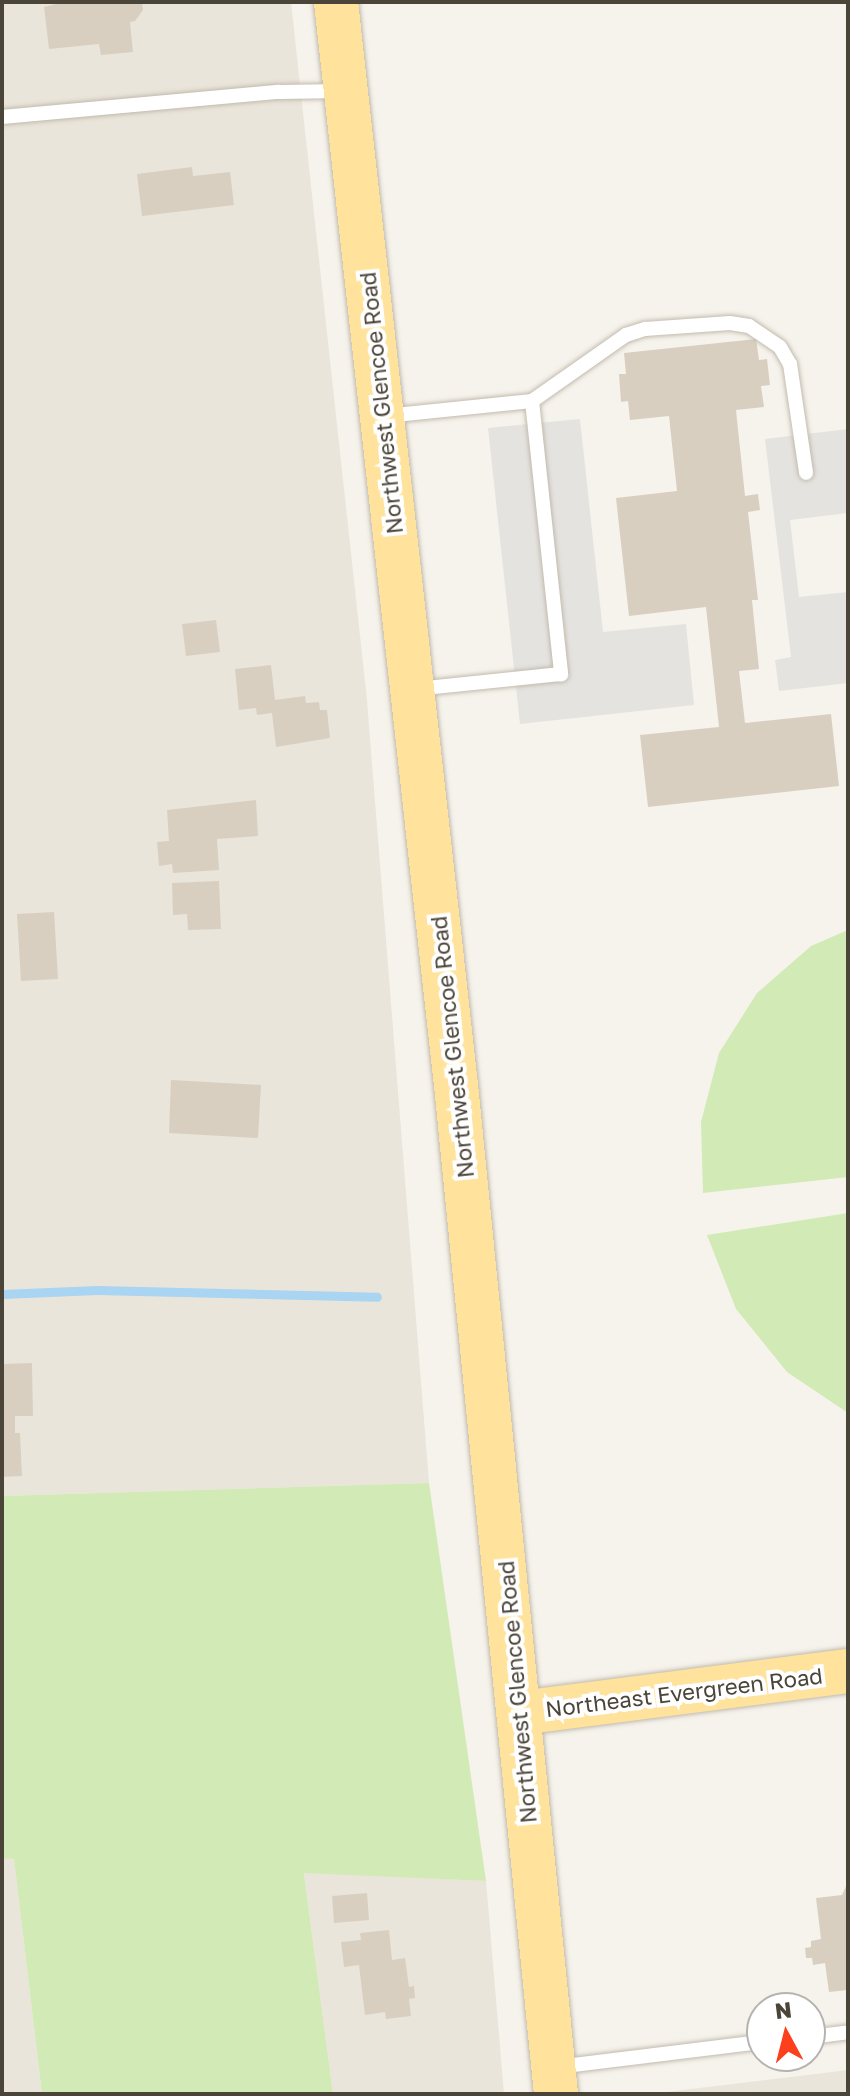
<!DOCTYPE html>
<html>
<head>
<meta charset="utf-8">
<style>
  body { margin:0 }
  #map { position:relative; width:850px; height:2096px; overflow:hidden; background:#f6f3ec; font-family:"Golos Text",sans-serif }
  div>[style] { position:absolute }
  .residential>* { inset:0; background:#eae5da }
  .green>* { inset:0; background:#d2eab5 }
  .parking>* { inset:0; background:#e5e3e0 }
  .stream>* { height:9px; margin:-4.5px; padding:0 4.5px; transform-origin:4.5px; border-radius:4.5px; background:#a9d4f2 }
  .building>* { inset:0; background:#d8cfc1 }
  .roads { filter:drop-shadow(0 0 2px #c2bbae) drop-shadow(0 0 2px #c2bbae) }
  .service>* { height:14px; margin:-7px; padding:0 7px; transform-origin:7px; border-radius:7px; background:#fff }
  .primary>* { height:44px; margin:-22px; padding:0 22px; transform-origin:22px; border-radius:22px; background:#ffe39c }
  span { translate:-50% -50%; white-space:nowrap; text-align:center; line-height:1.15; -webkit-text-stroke:8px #fff; paint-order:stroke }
  .street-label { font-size:22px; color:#4b4439 }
  .frame { position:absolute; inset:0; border:4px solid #4b4439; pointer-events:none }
  .north { position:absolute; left:746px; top:1992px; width:80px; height:80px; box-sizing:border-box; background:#fff; border:2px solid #b7b4b0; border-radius:50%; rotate:353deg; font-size:22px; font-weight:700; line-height:32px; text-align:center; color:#4b4439 }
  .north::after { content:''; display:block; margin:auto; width:28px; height:36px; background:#fc3f1d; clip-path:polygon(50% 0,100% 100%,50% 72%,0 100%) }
</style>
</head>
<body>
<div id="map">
  <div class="residential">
    <i style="clip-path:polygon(2px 2px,291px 2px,367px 700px,429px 1483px,2px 1496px)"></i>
    <i style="clip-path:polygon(2px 1858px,14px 1858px,42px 2094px,2px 2094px)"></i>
    <i style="clip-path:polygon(304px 1872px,486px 1881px,504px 2094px,333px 2094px)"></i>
    <i style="clip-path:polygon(848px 2070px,848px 2094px,650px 2094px)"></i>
  </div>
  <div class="green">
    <i style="clip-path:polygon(848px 930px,848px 1177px,703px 1193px,701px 1122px,719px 1053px,757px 993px,811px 946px)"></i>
    <i style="clip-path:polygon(848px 1213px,848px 1413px,787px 1372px,736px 1309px,707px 1235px)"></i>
    <i style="clip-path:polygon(429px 1483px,486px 1881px,304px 1873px,333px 2094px,42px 2094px,14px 1859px,2px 1858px,2px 1496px)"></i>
  </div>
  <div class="parking">
    <i style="clip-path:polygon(580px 419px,603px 632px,686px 624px,694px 705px,520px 724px,488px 428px)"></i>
    <i style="clip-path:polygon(848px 429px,848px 513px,790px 520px,799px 597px,848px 592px,848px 683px,779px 691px,775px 660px,791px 657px,765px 439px)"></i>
  </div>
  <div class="stream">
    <i style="left:2px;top:1294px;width:95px;rotate:-2.4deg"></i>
    <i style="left:97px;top:1290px;width:280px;rotate:1.4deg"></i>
  </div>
  <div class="building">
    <i style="clip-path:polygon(65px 2px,142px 2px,143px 10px,135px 21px,130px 22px,133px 52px,101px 55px,99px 44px,49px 49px,44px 7px)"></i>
    <i style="clip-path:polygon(192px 167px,193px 176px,230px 172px,234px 205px,142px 216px,137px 174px)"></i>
    <i style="clip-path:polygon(756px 339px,759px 360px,767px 359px,770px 385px,761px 386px,764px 407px,736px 410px,745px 496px,758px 494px,760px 510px,748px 512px,758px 600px,752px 600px,759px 669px,739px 671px,745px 723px,831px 714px,839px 786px,648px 807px,640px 735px,719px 727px,706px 607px,629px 616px,616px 498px,677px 491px,669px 416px,630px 420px,628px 401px,621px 402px,619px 374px,626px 374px,624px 353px)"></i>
    <i style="clip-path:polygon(216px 620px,220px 652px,186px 656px,182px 624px)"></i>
    <i style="clip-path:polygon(271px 665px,275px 700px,305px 696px,306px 703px,319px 702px,320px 710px,327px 710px,330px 738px,276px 747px,272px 713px,257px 715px,256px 708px,239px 710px,235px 669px)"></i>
    <i style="clip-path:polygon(256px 800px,258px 836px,217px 839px,219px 870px,173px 873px,172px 864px,159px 866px,157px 842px,169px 841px,167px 810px)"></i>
    <i style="clip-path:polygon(219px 881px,221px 929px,188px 930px,187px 914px,173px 915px,172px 883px)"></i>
    <i style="clip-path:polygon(54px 912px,58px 979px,21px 981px,17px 914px)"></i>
    <i style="clip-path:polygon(171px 1080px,261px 1085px,258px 1138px,169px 1133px)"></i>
    <i style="clip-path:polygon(32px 1363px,33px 1416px,15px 1416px,15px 1433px,20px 1433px,22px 1476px,2px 1477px,2px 1364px)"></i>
    <i style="clip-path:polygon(848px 1882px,848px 1990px,829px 1992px,825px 1963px,813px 1965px,812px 1958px,806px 1958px,805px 1948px,811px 1947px,811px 1941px,821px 1939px,816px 1898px,842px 1895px)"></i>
    <i style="clip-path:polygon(367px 1893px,369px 1920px,334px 1923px,332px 1896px)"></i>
    <i style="clip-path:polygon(389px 1930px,392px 1960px,405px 1958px,409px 1987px,414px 1986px,415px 1998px,409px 1999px,411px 2016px,386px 2019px,385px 2012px,365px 2015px,359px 1965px,344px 1967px,341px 1942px,361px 1940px,360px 1933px)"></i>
  </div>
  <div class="roads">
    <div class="service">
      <i style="left:2px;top:117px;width:278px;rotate:-5.2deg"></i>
      <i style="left:279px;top:92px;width:63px;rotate:-0.9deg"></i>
      <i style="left:532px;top:401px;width:115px;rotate:-35.1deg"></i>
      <i style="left:626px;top:335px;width:20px;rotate:-18deg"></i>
      <i style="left:645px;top:329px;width:85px;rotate:-4deg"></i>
      <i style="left:730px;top:323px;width:19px;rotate:9deg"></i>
      <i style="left:749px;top:326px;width:37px;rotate:34deg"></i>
      <i style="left:780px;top:347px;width:20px;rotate:60deg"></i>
      <i style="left:790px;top:364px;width:110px;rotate:81.6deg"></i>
      <i style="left:385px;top:416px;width:148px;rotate:-5.8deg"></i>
      <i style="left:532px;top:401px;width:275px;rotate:83.9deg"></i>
      <i style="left:561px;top:674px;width:145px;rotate:174.1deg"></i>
      <i style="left:810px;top:2037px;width:38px;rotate:-7deg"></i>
      <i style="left:557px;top:2067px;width:207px;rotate:-7deg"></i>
    </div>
    <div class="primary">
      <i style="left:336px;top:2px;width:1090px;rotate:83.68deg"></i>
      <i style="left:456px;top:1085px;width:1014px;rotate:84.34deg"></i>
      <i style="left:520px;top:1713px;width:331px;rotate:-7.3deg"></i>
    </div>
  </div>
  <div class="street-label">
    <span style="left:381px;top:403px;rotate:-96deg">Northwest Glencoe Road</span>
    <span style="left:452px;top:1047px;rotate:-96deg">Northwest Glencoe Road</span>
    <span style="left:517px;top:1692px;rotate:-95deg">Northwest Glencoe Road</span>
    <span style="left:684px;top:1692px;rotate:-7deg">Northeast Evergreen Road</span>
  </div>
  <div class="frame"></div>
  <div class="north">N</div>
</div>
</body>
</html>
